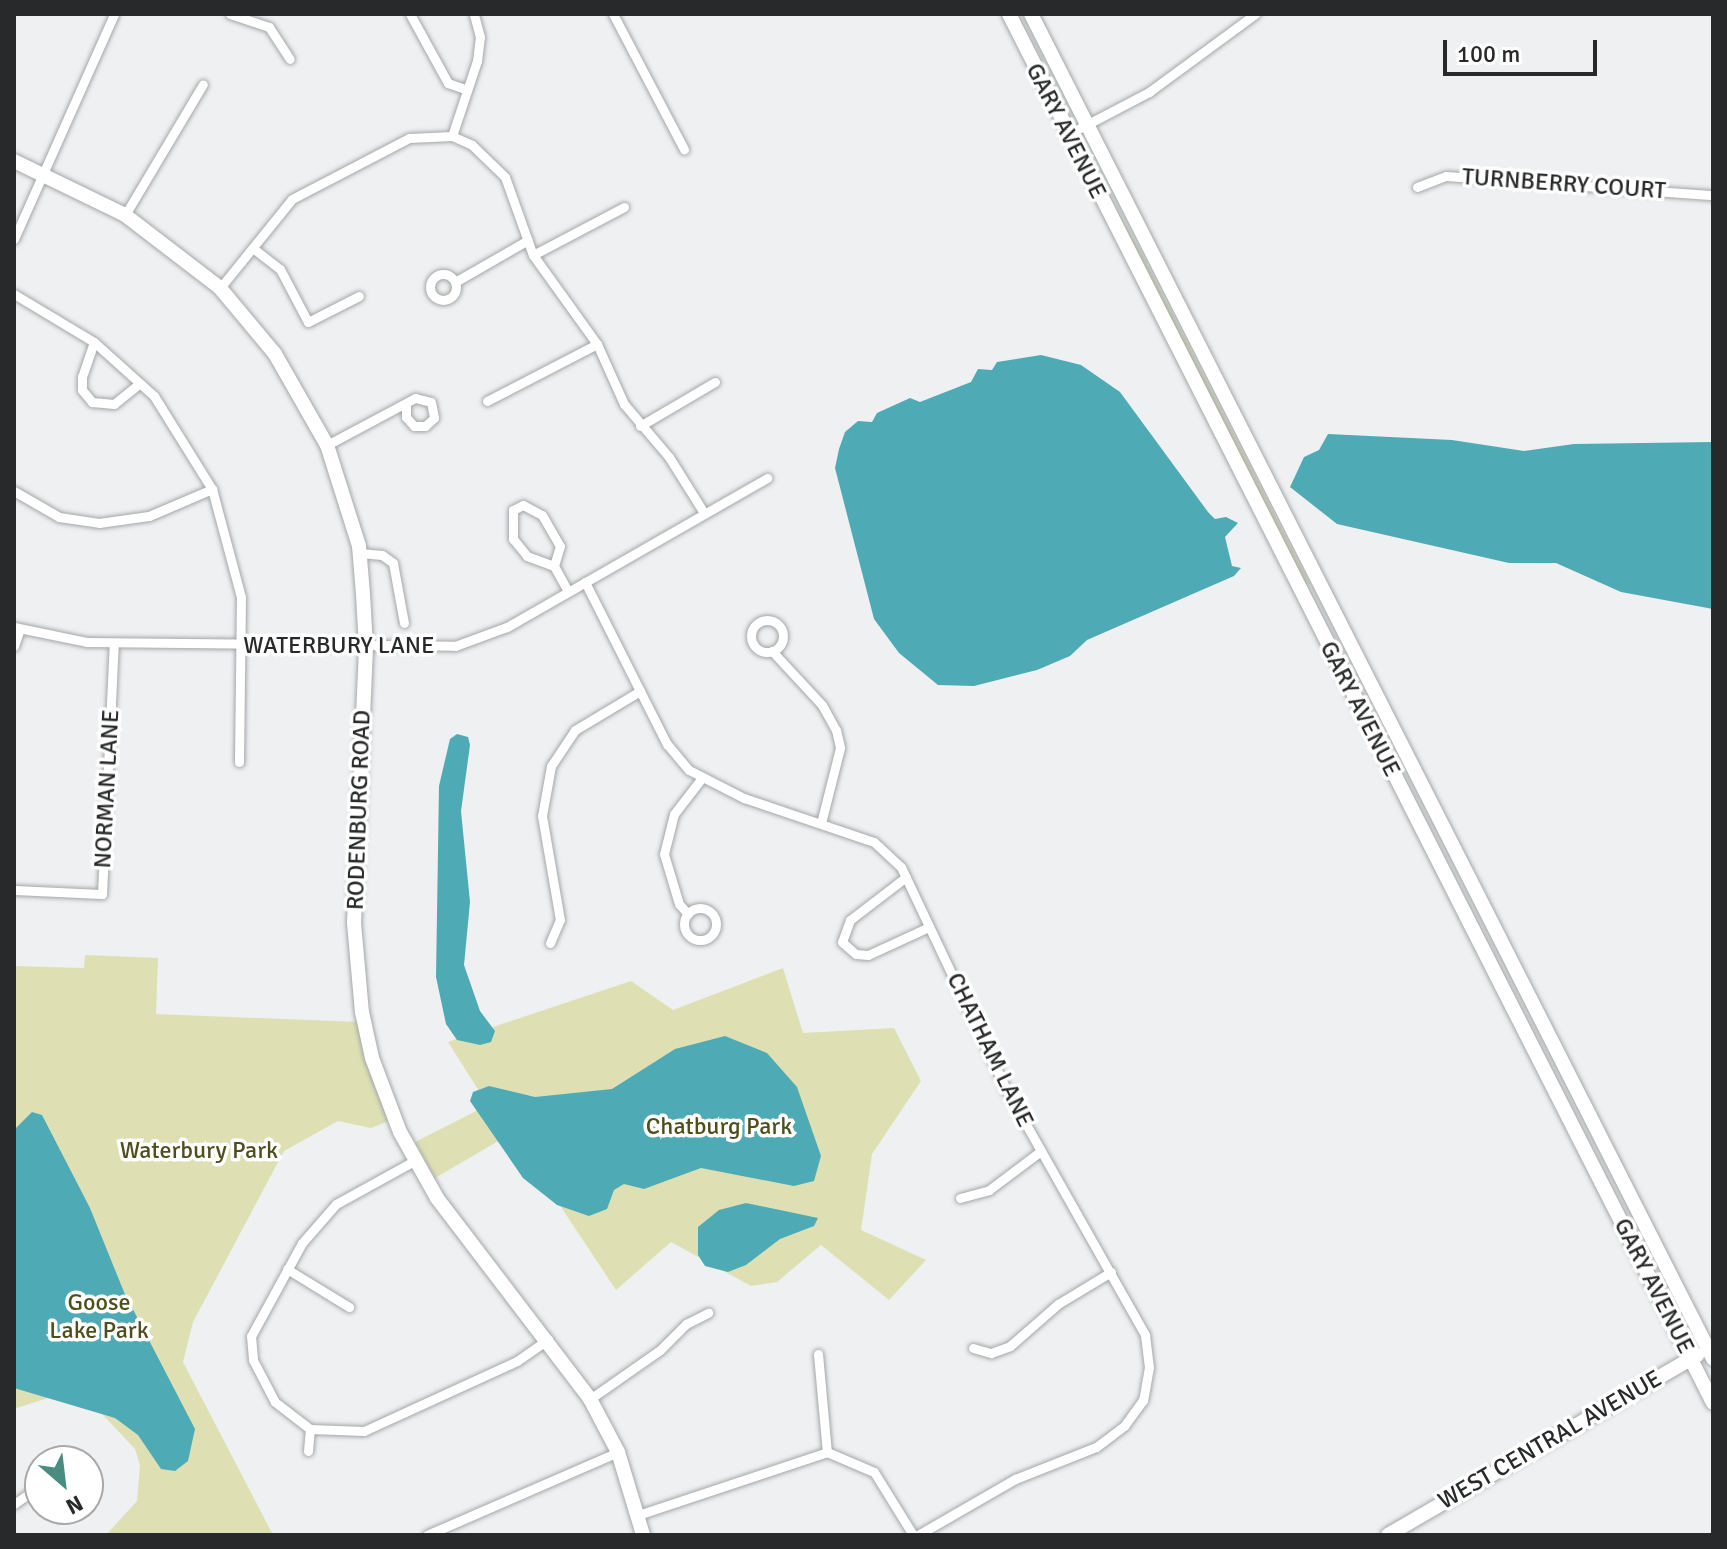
<!DOCTYPE html>
<html>
<head>
<meta charset="utf-8">
<style>
  body { margin:0 }
  #map { position:relative; width:1727px; height:1549px; overflow:hidden; background:#eef0f2; font-family:Signika,sans-serif }
  div>[style] { position:absolute }
  .green>* { inset:0; background:#dee0b4 }
  .water>* { inset:0; background:#4eabb6 }
  .roads { filter:drop-shadow(0 0 2px #a4a7a8) drop-shadow(0 0 2px #a4a7a8) }
  .street>* { height:9px; margin:-4.5px; padding:0 4.5px; transform-origin:4.5px; border-radius:4.5px; background:#fff }
  .street>.ring { margin:-4.5px; padding:0; box-sizing:content-box; background:none; border:9px solid #fff; border-radius:50% }
  .secondary>* { height:14px; margin:-7px; padding:0 7px; transform-origin:7px; border-radius:7px; background:#fff }
  span { translate:-50% -50%; white-space:nowrap; text-align:center; line-height:1.15; -webkit-text-stroke:7px #fff; paint-order:stroke }
  .street-label { font-size:24px; color:#28292a }
  .park-label { font-size:24px; color:#4e4f1d }
  .frame { position:absolute; inset:0; border:16px solid #28292a; pointer-events:none }
  .north { position:absolute; left:24px; top:1445px; width:80px; height:80px; box-sizing:border-box; background:#fff; border:2px solid #a9a9aa; border-radius:50%; rotate:152deg; font-size:22px; font-weight:700; line-height:32px; text-align:center; color:#28292a }
  .north::after { content:''; display:block; margin:auto; width:28px; height:36px; background:#498d81; clip-path:polygon(50% 0,100% 100%,50% 72%,0 100%) }
  .scale { position:absolute; left:1443px; top:40px; width:154px; height:36px; box-sizing:border-box; border:4px solid #28292a; border-top:0; padding-left:10px; font-size:24px; line-height:28px; white-space:nowrap; color:#28292a; -webkit-text-stroke:6px #fff; paint-order:stroke }
</style>
</head>
<body>
<div id="map">
  <div class="green">
    <i style="clip-path:polygon(1100px 181px,1141px 252px,1310px 584px,1305px 586px)"></i>
    <i style="clip-path:polygon(85px 955px,158px 958px,156px 1014px,360px 1022px,394px 1119px,371px 1128px,338px 1121px,284px 1151px,193px 1322px,183px 1362px,273px 1535px,106px 1535px,137px 1501px,140px 1465px,135px 1449px,90px 1401px,48px 1398px,14px 1409px,14px 966px,84px 968px)"></i>
    <i style="clip-path:polygon(783px 968px,803px 1033px,894px 1028px,921px 1081px,872px 1154px,861px 1230px,926px 1260px,889px 1300px,821px 1245px,777px 1282px,751px 1286px,671px 1242px,616px 1290px,512px 1133px,435px 1178px,415px 1142px,488px 1105px,448px 1042px,631px 981px,673px 1010px)"></i>
  </div>
  <div class="water">
    <i style="clip-path:polygon(1041px 355px,1081px 365px,1120px 392px,1208px 512px,1215px 519px,1226px 517px,1238px 523px,1225px 537px,1232px 566px,1241px 568px,1234px 576px,1087px 640px,1070px 656px,1037px 670px,974px 686px,938px 685px,899px 653px,874px 619px,835px 468px,839px 449px,845px 432px,858px 421px,872px 422px,877px 413px,910px 398px,920px 402px,971px 382px,978px 369px,992px 370px,997px 362px)"></i>
    <i style="clip-path:polygon(1328px 434px,1452px 440px,1524px 451px,1574px 444px,1713px 442px,1713px 609px,1621px 592px,1556px 563px,1509px 563px,1337px 524px,1290px 487px,1304px 457px,1319px 450px)"></i>
    <i style="clip-path:polygon(457px 734px,468px 737px,470px 745px,461px 811px,470px 902px,464px 965px,480px 1011px,495px 1031px,491px 1042px,480px 1045px,457px 1040px,446px 1024px,436px 977px,439px 786px,450px 739px)"></i>
    <i style="clip-path:polygon(725px 1036px,767px 1053px,797px 1087px,821px 1156px,814px 1181px,794px 1186px,701px 1168px,644px 1189px,624px 1184px,614px 1190px,607px 1209px,589px 1216px,557px 1205px,523px 1178px,470px 1101px,473px 1092px,489px 1086px,535px 1097px,612px 1089px,675px 1049px)"></i>
    <i style="clip-path:polygon(32px 1112px,42px 1115px,90px 1208px,124px 1292px,195px 1429px,188px 1461px,175px 1471px,161px 1469px,138px 1435px,115px 1418px,14px 1388px,14px 1130px)"></i>
    <i style="clip-path:polygon(746px 1203px,818px 1218px,814px 1226px,780px 1239px,746px 1265px,728px 1272px,705px 1266px,698px 1255px,698px 1227px,719px 1210px)"></i>
  </div>
  <div class="roads">
    <div class="street">
      <i style="left:230px;top:14px;width:41px;rotate:18.4deg"></i>
      <i style="left:269px;top:27px;width:38px;rotate:57deg"></i>
      <i style="left:410px;top:14px;width:79px;rotate:61.2deg"></i>
      <i style="left:448px;top:83px;width:20px;rotate:20deg"></i>
      <i style="left:613px;top:14px;width:153px;rotate:62.3deg"></i>
      <i style="left:1067px;top:135px;width:93px;rotate:-27.7deg"></i>
      <i style="left:1149px;top:92px;width:132px;rotate:-36.3deg"></i>
      <i style="left:452px;top:136px;width:79px;rotate:-71.6deg"></i>
      <i style="left:477px;top:61px;width:24px;rotate:-83deg"></i>
      <i style="left:480px;top:37px;width:24px;rotate:-105deg"></i>
      <i style="left:1417px;top:187px;width:31px;rotate:-21deg"></i>
      <i style="left:1446px;top:176px;width:268px;rotate:4.1deg"></i>
      <i style="left:125px;top:215px;width:152px;rotate:-59.2deg"></i>
      <i style="left:14px;top:239px;width:246px;rotate:-66deg"></i>
      <i style="left:254px;top:249px;width:33px;rotate:38deg"></i>
      <i style="left:280px;top:269px;width:60px;rotate:62.2deg"></i>
      <i style="left:308px;top:322px;width:57px;rotate:-27deg"></i>
      <i style="left:533px;top:255px;width:103px;rotate:-27.8deg"></i>
      <i class="ring" style="left:430px;top:274px;width:17px;height:17px"></i>
      <i style="left:455px;top:282px;width:84px;rotate:-29.9deg"></i>
      <i style="left:220px;top:288px;width:114px;rotate:-51deg"></i>
      <i style="left:292px;top:199px;width:132px;rotate:-27.5deg"></i>
      <i style="left:409px;top:138px;width:43px;rotate:-2.7deg"></i>
      <i style="left:452px;top:136px;width:22px;rotate:24deg"></i>
      <i style="left:472px;top:145px;width:46px;rotate:44.1deg"></i>
      <i style="left:505px;top:177px;width:83px;rotate:70.3deg"></i>
      <i style="left:533px;top:255px;width:110px;rotate:54.3deg"></i>
      <i style="left:597px;top:344px;width:66px;rotate:65.8deg"></i>
      <i style="left:624px;top:404px;width:70px;rotate:49.7deg"></i>
      <i style="left:669px;top:457px;width:66px;rotate:58deg"></i>
      <i style="left:14px;top:294px;width:93px;rotate:31deg"></i>
      <i style="left:94px;top:342px;width:81px;rotate:42deg"></i>
      <i style="left:154px;top:396px;width:110px;rotate:58.1deg"></i>
      <i style="left:212px;top:489px;width:112px;rotate:75deg"></i>
      <i style="left:241px;top:597px;width:165px;rotate:90.7deg"></i>
      <i style="left:94px;top:342px;width:37px;rotate:109deg"></i>
      <i style="left:82px;top:377px;width:13px;rotate:90deg"></i>
      <i style="left:82px;top:390px;width:16px;rotate:50deg"></i>
      <i style="left:92px;top:402px;width:22px;rotate:5deg"></i>
      <i style="left:114px;top:404px;width:33px;rotate:-39deg"></i>
      <i style="left:487px;top:401px;width:124px;rotate:-27.4deg"></i>
      <i style="left:640px;top:426px;width:87px;rotate:-30.4deg"></i>
      <i style="left:327px;top:445px;width:100px;rotate:-28.1deg"></i>
      <i style="left:415px;top:398px;width:16px;rotate:14deg"></i>
      <i style="left:431px;top:402px;width:16px;rotate:79deg"></i>
      <i style="left:434px;top:418px;width:12px;rotate:138deg"></i>
      <i style="left:425px;top:426px;width:11px;rotate:180deg"></i>
      <i style="left:414px;top:426px;width:12px;rotate:-132deg"></i>
      <i style="left:406px;top:417px;width:11px;rotate:-90deg"></i>
      <i style="left:14px;top:491px;width:52px;rotate:30deg"></i>
      <i style="left:59px;top:517px;width:40px;rotate:8.5deg"></i>
      <i style="left:99px;top:523px;width:50px;rotate:-8deg"></i>
      <i style="left:149px;top:516px;width:69px;rotate:-23.2deg"></i>
      <i style="left:360px;top:553px;width:22px;rotate:5deg"></i>
      <i style="left:382px;top:555px;width:14px;rotate:36deg"></i>
      <i style="left:393px;top:563px;width:61px;rotate:79.6deg"></i>
      <i style="left:554px;top:566px;width:29px;rotate:-160deg"></i>
      <i style="left:527px;top:556px;width:22px;rotate:-129deg"></i>
      <i style="left:513px;top:539px;width:29px;rotate:-90deg"></i>
      <i style="left:513px;top:510px;width:11px;rotate:-27deg"></i>
      <i style="left:523px;top:505px;width:21px;rotate:28deg"></i>
      <i style="left:542px;top:515px;width:36px;rotate:60deg"></i>
      <i style="left:560px;top:546px;width:21px;rotate:107deg"></i>
      <i style="left:554px;top:566px;width:29px;rotate:61deg"></i>
      <i style="left:585px;top:582px;width:182px;rotate:63.2deg"></i>
      <i style="left:667px;top:744px;width:34px;rotate:50deg"></i>
      <i style="left:689px;top:770px;width:62px;rotate:27deg"></i>
      <i style="left:744px;top:798px;width:137px;rotate:18.7deg"></i>
      <i style="left:874px;top:842px;width:37px;rotate:43deg"></i>
      <i style="left:901px;top:867px;width:246px;rotate:64.7deg"></i>
      <i style="left:1006px;top:1089px;width:283px;rotate:60.5deg"></i>
      <i style="left:1145px;top:1335px;width:32px;rotate:83deg"></i>
      <i style="left:1149px;top:1367px;width:34px;rotate:100deg"></i>
      <i style="left:1143px;top:1400px;width:32px;rotate:126deg"></i>
      <i style="left:1124px;top:1426px;width:35px;rotate:143deg"></i>
      <i style="left:1096px;top:1447px;width:87px;rotate:158.4deg"></i>
      <i style="left:1015px;top:1479px;width:112px;rotate:150deg"></i>
      <i class="ring" style="left:751px;top:620px;width:23px;height:23px"></i>
      <i style="left:14px;top:627px;width:75px;rotate:11.6deg"></i>
      <i style="left:87px;top:642px;width:368px;rotate:0.6deg"></i>
      <i style="left:455px;top:646px;width:55px;rotate:-20.1deg"></i>
      <i style="left:507px;top:627px;width:300px;rotate:-29.8deg"></i>
      <i style="left:14px;top:646px;width:18px;rotate:-71deg"></i>
      <i style="left:772px;top:651px;width:74px;rotate:47.2deg"></i>
      <i style="left:822px;top:705px;width:29px;rotate:61deg"></i>
      <i style="left:836px;top:730px;width:18px;rotate:77deg"></i>
      <i style="left:840px;top:748px;width:77px;rotate:104.2deg"></i>
      <i style="left:906px;top:877px;width:71px;rotate:142.5deg"></i>
      <i style="left:850px;top:920px;width:23px;rotate:110deg"></i>
      <i style="left:842px;top:942px;width:18px;rotate:41deg"></i>
      <i style="left:856px;top:954px;width:12px;rotate:5deg"></i>
      <i style="left:868px;top:955px;width:67px;rotate:-24.7deg"></i>
      <i style="left:14px;top:890px;width:88px;rotate:2.6deg"></i>
      <i style="left:102px;top:894px;width:251px;rotate:-87.3deg"></i>
      <i class="ring" style="left:684px;top:908px;width:23px;height:23px"></i>
      <i style="left:688px;top:914px;width:13px;rotate:-132deg"></i>
      <i style="left:679px;top:904px;width:52px;rotate:-106.7deg"></i>
      <i style="left:664px;top:854px;width:41px;rotate:-76deg"></i>
      <i style="left:674px;top:814px;width:44px;rotate:-52.4deg"></i>
      <i style="left:550px;top:943px;width:25px;rotate:-67deg"></i>
      <i style="left:560px;top:920px;width:106px;rotate:-99.8deg"></i>
      <i style="left:542px;top:816px;width:51px;rotate:-79.8deg"></i>
      <i style="left:551px;top:766px;width:43px;rotate:-56.3deg"></i>
      <i style="left:575px;top:730px;width:76px;rotate:-31deg"></i>
      <i style="left:414px;top:1161px;width:89px;rotate:151.1deg"></i>
      <i style="left:336px;top:1204px;width:52px;rotate:131.1deg"></i>
      <i style="left:302px;top:1243px;width:106px;rotate:118.7deg"></i>
      <i style="left:251px;top:1336px;width:24px;rotate:85deg"></i>
      <i style="left:253px;top:1360px;width:47px;rotate:62.4deg"></i>
      <i style="left:275px;top:1402px;width:44px;rotate:37.6deg"></i>
      <i style="left:310px;top:1429px;width:54px;rotate:2.1deg"></i>
      <i style="left:364px;top:1431px;width:168px;rotate:-24.6deg"></i>
      <i style="left:517px;top:1361px;width:38px;rotate:-35deg"></i>
      <i style="left:960px;top:1198px;width:30px;rotate:-15deg"></i>
      <i style="left:989px;top:1190px;width:65px;rotate:-36.9deg"></i>
      <i style="left:287px;top:1269px;width:73px;rotate:31.5deg"></i>
      <i style="left:973px;top:1348px;width:19px;rotate:16deg"></i>
      <i style="left:991px;top:1353px;width:20px;rotate:-20deg"></i>
      <i style="left:1010px;top:1346px;width:64px;rotate:-41.2deg"></i>
      <i style="left:1058px;top:1304px;width:62px;rotate:-31.1deg"></i>
      <i style="left:818px;top:1354px;width:98px;rotate:84.8deg"></i>
      <i style="left:590px;top:1399px;width:85px;rotate:-35deg"></i>
      <i style="left:660px;top:1350px;width:37px;rotate:-45deg"></i>
      <i style="left:686px;top:1324px;width:25px;rotate:-27deg"></i>
      <i style="left:308px;top:1451px;width:22px;rotate:-85deg"></i>
      <i style="left:14px;top:1504px;width:32px;rotate:-35deg"></i>
      <i style="left:638px;top:1515px;width:199px;rotate:-18.4deg"></i>
      <i style="left:827px;top:1452px;width:51px;rotate:23.1deg"></i>
      <i style="left:874px;top:1472px;width:74px;rotate:58.2deg"></i>
      <i style="left:427px;top:1535px;width:208px;rotate:-23.5deg"></i>
    </div>
    <div class="secondary">
      <i style="left:1009px;top:14px;width:1557px;rotate:63.12deg"></i>
      <i style="left:1031px;top:14px;width:1508px;rotate:63.11deg"></i>
      <i style="left:14px;top:161px;width:123px;rotate:25.9deg"></i>
      <i style="left:125px;top:215px;width:120px;rotate:37.5deg"></i>
      <i style="left:220px;top:288px;width:86px;rotate:50.2deg"></i>
      <i style="left:275px;top:354px;width:105px;rotate:60.3deg"></i>
      <i style="left:327px;top:445px;width:106px;rotate:72.4deg"></i>
      <i style="left:359px;top:546px;width:48px;rotate:85.2deg"></i>
      <i style="left:363px;top:594px;width:54px;rotate:86.8deg"></i>
      <i style="left:366px;top:648px;width:275px;rotate:92.5deg"></i>
      <i style="left:354px;top:923px;width:89px;rotate:84.9deg"></i>
      <i style="left:362px;top:1012px;width:47px;rotate:77.7deg"></i>
      <i style="left:372px;top:1058px;width:79px;rotate:69.3deg"></i>
      <i style="left:400px;top:1132px;width:76px;rotate:60.7deg"></i>
      <i style="left:437px;top:1198px;width:253px;rotate:52.7deg"></i>
      <i style="left:590px;top:1399px;width:60px;rotate:62.2deg"></i>
      <i style="left:618px;top:1452px;width:87px;rotate:73.2deg"></i>
      <i style="left:1388px;top:1535px;width:358px;rotate:-30.2deg"></i>
    </div>
  </div>
  <div class="street-label">
    <span style="left:1066px;top:131px;rotate:63deg">GARY AVENUE</span>
    <span style="left:1564px;top:184px;rotate:4deg">TURNBERRY COURT</span>
    <span style="left:339px;top:646px">WATERBURY LANE</span>
    <span style="left:1360px;top:709px;rotate:63deg">GARY AVENUE</span>
    <span style="left:107px;top:789px;rotate:-87deg">NORMAN LANE</span>
    <span style="left:359px;top:810px;rotate:-88deg">RODENBURG ROAD</span>
    <span style="left:990px;top:1050px;rotate:64deg">CHATHAM LANE</span>
    <span style="left:1654px;top:1286px;rotate:63deg">GARY AVENUE</span>
    <span style="left:1550px;top:1440px;rotate:-30deg">WEST CENTRAL AVENUE</span>
  </div>
  <div class="park-label">
    <span style="left:719px;top:1127px">Chatburg Park</span>
    <span style="left:199px;top:1151px">Waterbury Park</span>
    <span style="left:99px;top:1317px">Goose<br>Lake Park</span>
  </div>
  <div class="frame"></div>
  <div class="north">N</div>
  <div class="scale">100 m</div>
</div>
</body>
</html>
